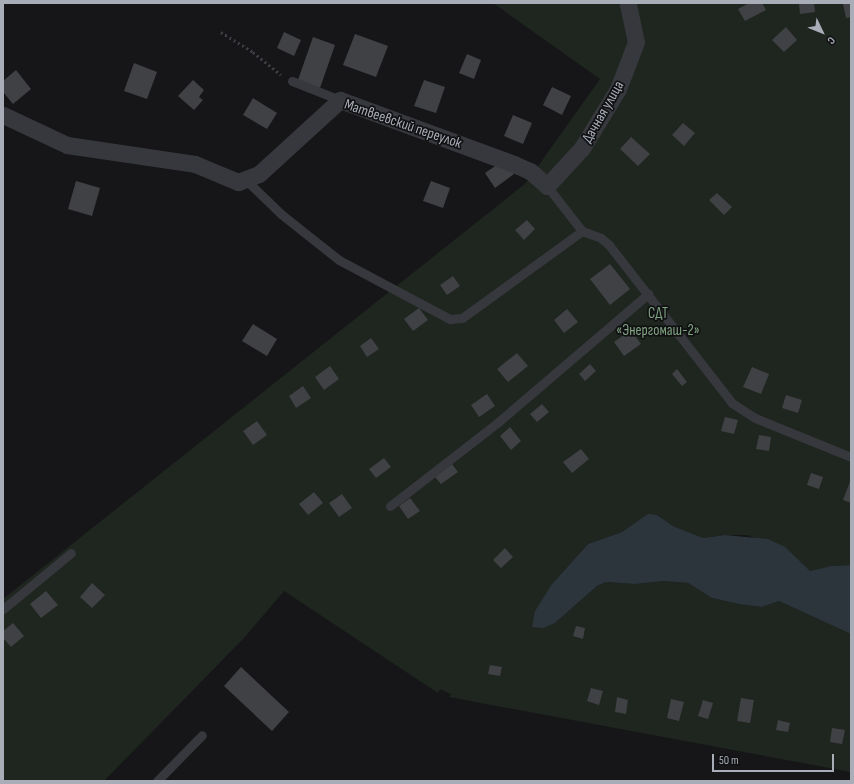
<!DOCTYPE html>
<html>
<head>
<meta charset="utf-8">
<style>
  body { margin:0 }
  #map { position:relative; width:854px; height:784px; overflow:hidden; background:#161618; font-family:"Sofia Sans Condensed",sans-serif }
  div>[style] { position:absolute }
  .green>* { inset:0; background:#1e261f }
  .water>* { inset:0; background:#2c353c }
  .building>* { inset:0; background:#404145 }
  .path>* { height:2.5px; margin-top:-1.25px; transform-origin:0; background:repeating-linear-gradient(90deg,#3d3f44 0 2px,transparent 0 5px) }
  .lane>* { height:9px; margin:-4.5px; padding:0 4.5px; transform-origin:4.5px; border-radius:4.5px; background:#37383d }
  .street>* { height:17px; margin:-8.5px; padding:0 8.5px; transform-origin:8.5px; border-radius:8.5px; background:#37383d }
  span { translate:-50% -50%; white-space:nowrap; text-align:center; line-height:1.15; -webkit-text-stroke:3.5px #111113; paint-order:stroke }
  .street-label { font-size:15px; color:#a8adb8 }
  .park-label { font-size:15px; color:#7fa381 }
  .frame { position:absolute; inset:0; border:4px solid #a8adb8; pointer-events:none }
  .north { position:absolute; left:802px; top:12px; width:40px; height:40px; -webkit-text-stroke:3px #111113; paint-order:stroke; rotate:133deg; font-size:11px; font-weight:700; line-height:16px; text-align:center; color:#a8adb8 }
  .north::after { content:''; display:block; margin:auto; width:14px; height:18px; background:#a8adb8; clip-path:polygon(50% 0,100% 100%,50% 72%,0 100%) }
  .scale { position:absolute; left:712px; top:754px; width:122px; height:18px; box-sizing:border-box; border:2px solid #a8adb8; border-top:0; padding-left:5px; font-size:12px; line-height:14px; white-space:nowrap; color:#a8adb8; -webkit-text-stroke:3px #111113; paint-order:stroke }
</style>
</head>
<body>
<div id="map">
  <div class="green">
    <i style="clip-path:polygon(493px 3px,851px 3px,851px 565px,831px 566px,810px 571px,797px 561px,748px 535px,725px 535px,703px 538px,673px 526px,657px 515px,634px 524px,622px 532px,588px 544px,552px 584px,555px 623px,597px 586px,606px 582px,635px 584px,664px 581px,688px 583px,712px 598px,762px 607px,779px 601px,851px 634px,851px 772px,449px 697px,451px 694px,440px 689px,438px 693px,284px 591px,244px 638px,104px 781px,3px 781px,3px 599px,526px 183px,600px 79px)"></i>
  </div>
  <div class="water">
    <i style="clip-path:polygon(648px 514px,657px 515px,673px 526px,703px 538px,725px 535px,768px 539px,785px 547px,810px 571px,831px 566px,851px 565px,851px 634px,779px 601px,762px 607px,740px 604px,712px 598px,688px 583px,664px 581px,635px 584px,606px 582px,597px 586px,555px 623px,543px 628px,532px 627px,535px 611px,552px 584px,588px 544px,622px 532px)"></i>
  </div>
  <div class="building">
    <i style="clip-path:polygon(749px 3px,762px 3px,766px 10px,745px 21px,738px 9px)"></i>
    <i style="clip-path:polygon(799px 3px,814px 3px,815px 12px,800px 14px)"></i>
    <i style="clip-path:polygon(851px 3px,851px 17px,846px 18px,843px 4px)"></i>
    <i style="clip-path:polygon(786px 27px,797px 40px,784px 52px,772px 40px)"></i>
    <i style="clip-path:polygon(284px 32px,301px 40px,294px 56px,277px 48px)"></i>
    <i style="clip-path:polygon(355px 34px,388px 46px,376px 77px,343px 65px)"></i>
    <i style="clip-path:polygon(313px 37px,335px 45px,320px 88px,298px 80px)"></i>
    <i style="clip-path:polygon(467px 54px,481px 60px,474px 79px,459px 73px)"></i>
    <i style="clip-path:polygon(134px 63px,157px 72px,147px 99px,124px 91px)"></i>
    <i style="clip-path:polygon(16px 70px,31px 89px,13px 104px,3px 92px,3px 81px)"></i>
    <i style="clip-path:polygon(193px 80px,204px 90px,199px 97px,203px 100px,194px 110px,178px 96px)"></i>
    <i style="clip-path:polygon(424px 80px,445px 87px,436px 113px,414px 106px)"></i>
    <i style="clip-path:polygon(552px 87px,571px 96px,562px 115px,543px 105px)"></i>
    <i style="clip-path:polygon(253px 98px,277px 113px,267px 129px,243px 115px)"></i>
    <i style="clip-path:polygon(513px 115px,532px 123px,523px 144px,504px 136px)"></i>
    <i style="clip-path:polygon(683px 123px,695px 133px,684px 146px,672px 135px)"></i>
    <i style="clip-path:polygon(631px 137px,650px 154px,638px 166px,620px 149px)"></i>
    <i style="clip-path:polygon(504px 160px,514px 174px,495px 188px,485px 173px)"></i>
    <i style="clip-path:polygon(76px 181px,100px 188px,92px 216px,68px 209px)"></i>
    <i style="clip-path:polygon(431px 181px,450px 188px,443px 208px,423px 201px)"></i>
    <i style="clip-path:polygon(717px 193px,732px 207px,724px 215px,709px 200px)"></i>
    <i style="clip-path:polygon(527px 220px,535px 229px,524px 240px,515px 230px)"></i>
    <i style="clip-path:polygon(610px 264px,630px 289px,610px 305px,590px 279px)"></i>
    <i style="clip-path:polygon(453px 276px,460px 286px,447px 295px,440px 285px)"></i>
    <i style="clip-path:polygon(419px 308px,428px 320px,413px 331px,404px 319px)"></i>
    <i style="clip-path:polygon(567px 309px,578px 322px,564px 333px,554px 320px)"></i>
    <i style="clip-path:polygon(253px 324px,277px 339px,267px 356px,242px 341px)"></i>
    <i style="clip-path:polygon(631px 330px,641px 344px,624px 356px,614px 342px)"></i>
    <i style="clip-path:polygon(371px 338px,379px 349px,367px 357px,360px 346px)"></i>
    <i style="clip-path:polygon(517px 353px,528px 366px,508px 382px,497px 369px)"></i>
    <i style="clip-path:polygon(590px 364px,596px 371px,585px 381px,579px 374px)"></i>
    <i style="clip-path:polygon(330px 366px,339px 379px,324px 390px,315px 377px)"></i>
    <i style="clip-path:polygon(752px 367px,769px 374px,761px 394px,743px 387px)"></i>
    <i style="clip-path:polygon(677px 369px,687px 382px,682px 386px,672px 374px)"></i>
    <i style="clip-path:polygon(303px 386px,311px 398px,296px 408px,289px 396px)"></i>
    <i style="clip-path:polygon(487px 394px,495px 406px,479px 417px,471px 405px)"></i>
    <i style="clip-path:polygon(786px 395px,802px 400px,798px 413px,782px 408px)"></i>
    <i style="clip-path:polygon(542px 404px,549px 412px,537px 422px,530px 414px)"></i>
    <i style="clip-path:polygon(725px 417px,738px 420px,734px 434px,721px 431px)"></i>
    <i style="clip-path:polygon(257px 421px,267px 435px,253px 445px,243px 431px)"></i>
    <i style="clip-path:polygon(510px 427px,521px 441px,511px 450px,500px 436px)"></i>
    <i style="clip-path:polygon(759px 435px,771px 437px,769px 451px,756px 449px)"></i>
    <i style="clip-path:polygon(581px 449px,589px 459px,572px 473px,563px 462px)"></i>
    <i style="clip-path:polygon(384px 458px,391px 467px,376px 478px,369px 469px)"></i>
    <i style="clip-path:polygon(452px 464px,458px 472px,441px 484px,435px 477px)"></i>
    <i style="clip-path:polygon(811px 473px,823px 477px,819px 489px,807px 485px)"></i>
    <i style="clip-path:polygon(851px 479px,851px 503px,843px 500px)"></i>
    <i style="clip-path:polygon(314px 492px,323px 503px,308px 515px,299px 504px)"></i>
    <i style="clip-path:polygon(342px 494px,352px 508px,339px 517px,329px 503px)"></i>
    <i style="clip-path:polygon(410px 498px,420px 511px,408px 519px,399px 506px)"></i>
    <i style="clip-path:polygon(505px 548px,513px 557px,501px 568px,493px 560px)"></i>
    <i style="clip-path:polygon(92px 583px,105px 595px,92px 608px,80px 597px)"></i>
    <i style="clip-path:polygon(46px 591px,58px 605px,41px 618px,30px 604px)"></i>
    <i style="clip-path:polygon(13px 623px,24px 636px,11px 647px,3px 638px,3px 631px)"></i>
    <i style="clip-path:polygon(576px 626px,585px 628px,583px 639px,573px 636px)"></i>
    <i style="clip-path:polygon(490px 665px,502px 667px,500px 676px,488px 674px)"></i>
    <i style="clip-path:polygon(241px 667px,289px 712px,272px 731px,224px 686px)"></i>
    <i style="clip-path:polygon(591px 688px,603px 691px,599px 705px,587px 701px)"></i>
    <i style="clip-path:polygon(617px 697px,628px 700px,626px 714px,615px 712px)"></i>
    <i style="clip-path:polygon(741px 698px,754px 700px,750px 723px,737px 721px)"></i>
    <i style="clip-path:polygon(671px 699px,684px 702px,679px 721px,667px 718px)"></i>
    <i style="clip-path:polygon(703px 700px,713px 703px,708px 719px,698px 716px)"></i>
    <i style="clip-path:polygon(778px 720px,790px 723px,788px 732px,776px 730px)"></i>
    <i style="clip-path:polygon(832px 728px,845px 730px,842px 744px,830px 742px)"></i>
  </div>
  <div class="path">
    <i style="left:221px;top:32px;width:38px;rotate:32deg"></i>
    <i style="left:253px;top:52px;width:36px;rotate:39deg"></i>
  </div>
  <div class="lane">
    <i style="left:292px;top:81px;width:52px;rotate:21.6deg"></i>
    <i style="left:247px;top:181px;width:47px;rotate:44.1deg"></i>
    <i style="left:281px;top:214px;width:74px;rotate:38.4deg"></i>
    <i style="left:339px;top:260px;width:126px;rotate:28deg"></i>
    <i style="left:450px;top:319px;width:12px;rotate:-5deg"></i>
    <i style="left:462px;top:318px;width:148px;rotate:-35.9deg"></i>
    <i style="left:547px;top:186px;width:57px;rotate:52.1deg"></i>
    <i style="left:582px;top:231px;width:20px;rotate:20deg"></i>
    <i style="left:601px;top:238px;width:11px;rotate:41deg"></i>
    <i style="left:609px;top:245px;width:200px;rotate:52.1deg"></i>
    <i style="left:732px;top:403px;width:27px;rotate:33deg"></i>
    <i style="left:755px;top:418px;width:104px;rotate:22.1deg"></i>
    <i style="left:390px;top:506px;width:135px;rotate:-37.8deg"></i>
    <i style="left:497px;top:423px;width:199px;rotate:-40.5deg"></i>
    <i style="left:3px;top:609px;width:88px;rotate:-39.5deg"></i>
    <i style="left:157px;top:781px;width:64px;rotate:-45.6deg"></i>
  </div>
  <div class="street">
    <i style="left:3px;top:115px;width:71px;rotate:25.1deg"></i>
    <i style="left:67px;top:145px;width:129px;rotate:8.4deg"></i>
    <i style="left:195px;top:164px;width:47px;rotate:22.7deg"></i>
    <i style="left:238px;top:182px;width:22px;rotate:-21deg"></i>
    <i style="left:259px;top:174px;width:110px;rotate:-42.4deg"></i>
    <i style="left:340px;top:100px;width:185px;rotate:20.2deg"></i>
    <i style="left:514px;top:164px;width:17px;rotate:24deg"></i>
    <i style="left:530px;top:171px;width:23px;rotate:41deg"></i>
    <i style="left:547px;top:186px;width:52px;rotate:-47.4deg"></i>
    <i style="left:582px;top:148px;width:69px;rotate:-58.6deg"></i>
    <i style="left:618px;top:89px;width:50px;rotate:-69deg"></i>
    <i style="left:636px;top:42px;width:40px;rotate:-102deg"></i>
  </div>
  <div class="street-label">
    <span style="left:603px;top:112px;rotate:-60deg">Дачная улица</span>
    <span style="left:403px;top:124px;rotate:19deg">Матвеевский переулок</span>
  </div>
  <div class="park-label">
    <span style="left:658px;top:322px">СДТ<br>«Энергомаш-2»</span>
  </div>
  <div class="frame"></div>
  <div class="north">С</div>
  <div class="scale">50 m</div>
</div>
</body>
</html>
